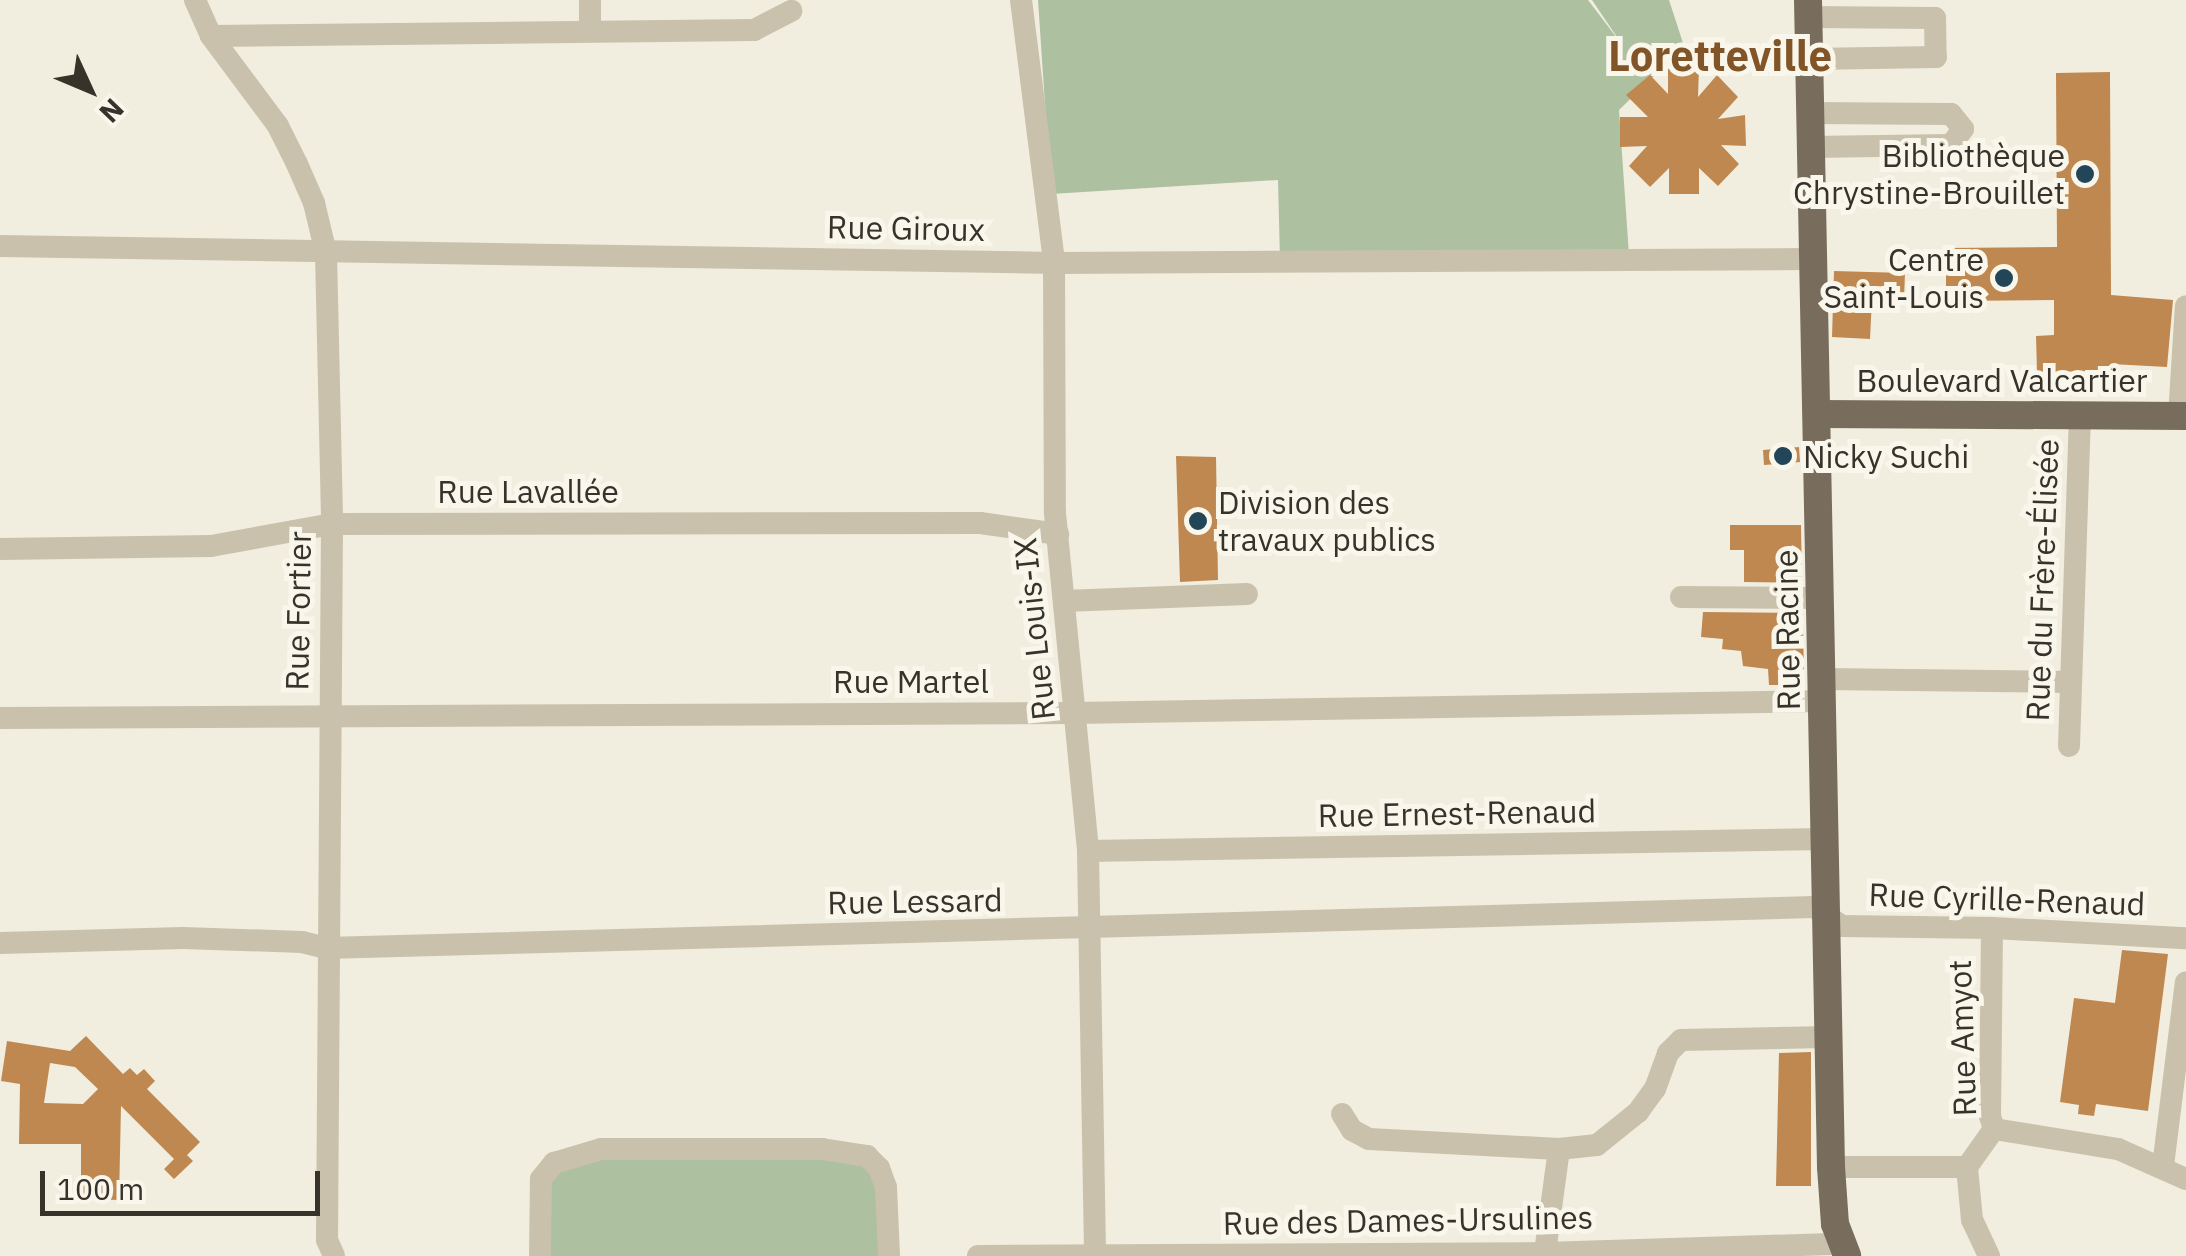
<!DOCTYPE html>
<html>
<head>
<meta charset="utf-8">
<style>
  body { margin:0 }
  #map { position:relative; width:2186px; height:1256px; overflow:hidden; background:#f1eedf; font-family:"IBM Plex Sans",sans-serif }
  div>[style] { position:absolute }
  .green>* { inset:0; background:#adc0a0 }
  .building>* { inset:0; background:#bf8850 }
  .minor>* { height:22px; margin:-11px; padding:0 11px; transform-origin:11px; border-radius:11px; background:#c9c1ac }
  .major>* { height:28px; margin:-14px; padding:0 14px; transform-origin:14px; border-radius:14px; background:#786d5c }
  .dots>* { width:28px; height:28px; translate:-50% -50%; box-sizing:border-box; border:5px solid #f9f6eb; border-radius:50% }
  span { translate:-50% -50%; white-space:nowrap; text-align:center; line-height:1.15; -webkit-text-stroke:10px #f9f6eb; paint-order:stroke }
  .poi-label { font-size:32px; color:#37322a }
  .right { translate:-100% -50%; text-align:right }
  .left { translate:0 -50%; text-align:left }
  .street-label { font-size:32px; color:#37322a }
  .district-label { font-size:42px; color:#825528; font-weight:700 }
  .north { position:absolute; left:40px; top:40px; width:100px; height:100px; -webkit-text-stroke:8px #f9f6eb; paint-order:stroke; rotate:134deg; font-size:28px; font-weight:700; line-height:40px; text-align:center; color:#37322a }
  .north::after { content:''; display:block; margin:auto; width:35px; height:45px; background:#37322a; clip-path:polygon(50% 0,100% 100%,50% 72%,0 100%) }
  .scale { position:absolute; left:40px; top:1171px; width:280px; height:45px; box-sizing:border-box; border:5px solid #37322a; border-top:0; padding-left:12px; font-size:30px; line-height:35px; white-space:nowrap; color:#37322a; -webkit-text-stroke:8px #f9f6eb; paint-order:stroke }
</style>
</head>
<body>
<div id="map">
  <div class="green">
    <i style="clip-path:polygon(1038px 0,1588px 0,1623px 46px,1592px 0,1669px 0,1683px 43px,1664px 51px,1660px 70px,1619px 110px,1629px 255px,1280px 260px,1278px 180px,1051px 194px)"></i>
    <i style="clip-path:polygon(822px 1149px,879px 1168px,889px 1256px,540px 1256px,542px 1187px,573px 1156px)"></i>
  </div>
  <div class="building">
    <i style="clip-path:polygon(1699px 68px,1698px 97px,1717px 75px,1738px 97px,1718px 119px,1745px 115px,1746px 146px,1721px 145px,1739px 164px,1718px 186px,1699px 168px,1699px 194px,1669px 194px,1669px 168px,1650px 187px,1629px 166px,1647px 146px,1620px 147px,1620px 117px,1648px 117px,1626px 95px,1650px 75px,1668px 94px,1668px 69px)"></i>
    <i style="clip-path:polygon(2110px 72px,2111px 295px,2173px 300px,2167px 367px,2111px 364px,2112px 371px,2037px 372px,2036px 336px,2054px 335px,2054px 300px,1946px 301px,1946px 248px,2057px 247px,2056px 73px)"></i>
    <i style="clip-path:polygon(1834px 271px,1905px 273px,1904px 299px,1872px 298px,1870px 339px,1832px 337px)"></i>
    <i style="clip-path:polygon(1799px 447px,1800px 462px,1764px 465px,1763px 450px)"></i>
    <i style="clip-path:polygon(1176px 456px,1216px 457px,1218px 580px,1180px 582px)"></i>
    <i style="clip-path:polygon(1730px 525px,1801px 525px,1802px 583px,1744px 582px,1744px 550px,1730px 550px)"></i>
    <i style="clip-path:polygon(1703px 612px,1803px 613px,1804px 685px,1769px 685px,1768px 669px,1743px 666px,1741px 651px,1722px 649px,1723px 639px,1701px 637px)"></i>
    <i style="clip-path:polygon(2122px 950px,2168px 954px,2148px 1111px,2096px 1104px,2094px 1116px,2078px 1114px,2079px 1105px,2060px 1102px,2074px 998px,2115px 1003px)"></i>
    <i style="clip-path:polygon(evenodd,86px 1036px,123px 1074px,130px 1068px,137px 1075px,144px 1069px,155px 1081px,147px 1089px,200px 1142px,187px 1155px,193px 1161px,174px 1179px,164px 1169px,174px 1159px,121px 1106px,119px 1200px,81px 1199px,81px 1144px,19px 1144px,20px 1084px,1px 1081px,7px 1041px,70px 1051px,86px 1036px,50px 1063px,75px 1067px,98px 1089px,83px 1104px,44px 1103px,50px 1063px)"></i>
    <i style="clip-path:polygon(1811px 1052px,1811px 1186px,1776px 1186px,1779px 1053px)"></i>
  </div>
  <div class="minor">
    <i style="left:195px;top:0;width:39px;rotate:66deg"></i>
    <i style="left:211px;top:36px;width:112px;rotate:53.3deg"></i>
    <i style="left:278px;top:126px;width:42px;rotate:63.4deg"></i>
    <i style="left:297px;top:164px;width:43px;rotate:66.4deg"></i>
    <i style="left:314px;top:203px;width:51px;rotate:76.5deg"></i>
    <i style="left:326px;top:253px;width:271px;rotate:88.7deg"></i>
    <i style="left:332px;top:524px;width:716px;rotate:90.4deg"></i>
    <i style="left:327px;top:1240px;width:17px;rotate:66deg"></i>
    <i style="left:1021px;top:0;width:265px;rotate:82.8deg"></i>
    <i style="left:1054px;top:263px;width:250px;rotate:89.8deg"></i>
    <i style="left:1055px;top:513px;width:340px;rotate:84.4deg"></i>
    <i style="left:1088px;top:851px;width:403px;rotate:89deg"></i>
    <i style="left:1808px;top:17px;width:127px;rotate:0.5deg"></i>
    <i style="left:1935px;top:18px;width:39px;rotate:89deg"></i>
    <i style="left:1936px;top:57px;width:127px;rotate:179.1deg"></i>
    <i style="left:590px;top:31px;width:31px;rotate:-90deg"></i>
    <i style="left:211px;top:36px;width:543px;rotate:-0.63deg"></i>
    <i style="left:754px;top:30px;width:42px;rotate:-27.2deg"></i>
    <i style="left:1810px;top:113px;width:141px;rotate:0.4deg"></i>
    <i style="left:1951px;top:114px;width:19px;rotate:51deg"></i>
    <i style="left:1963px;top:129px;width:20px;rotate:127deg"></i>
    <i style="left:1951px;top:145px;width:141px;rotate:179.2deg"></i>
    <i style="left:0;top:246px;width:1054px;rotate:0.92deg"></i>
    <i style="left:1054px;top:263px;width:758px;rotate:-0.3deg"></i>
    <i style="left:2179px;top:416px;width:110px;rotate:-86.4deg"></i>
    <i style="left:0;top:549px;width:211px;rotate:-0.8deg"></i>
    <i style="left:211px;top:546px;width:123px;rotate:-10.3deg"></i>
    <i style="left:332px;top:524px;width:648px;rotate:-0.09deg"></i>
    <i style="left:980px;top:523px;width:79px;rotate:8deg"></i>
    <i style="left:1681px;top:597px;width:140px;rotate:0.4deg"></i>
    <i style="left:1064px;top:601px;width:183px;rotate:-2.2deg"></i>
    <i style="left:1822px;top:679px;width:249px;rotate:0.7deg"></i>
    <i style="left:0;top:718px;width:1075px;rotate:-0.27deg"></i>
    <i style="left:1075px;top:713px;width:748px;rotate:-0.92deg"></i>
    <i style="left:2069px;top:746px;width:331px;rotate:-88.1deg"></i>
    <i style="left:1088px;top:851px;width:738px;rotate:-0.93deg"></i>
    <i style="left:1992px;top:928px;width:188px;rotate:90.6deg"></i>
    <i style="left:1990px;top:1116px;width:14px;rotate:73deg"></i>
    <i style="left:1994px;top:1129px;width:126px;rotate:9.2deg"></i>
    <i style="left:2118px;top:1149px;width:74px;rotate:23.8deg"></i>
    <i style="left:0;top:943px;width:183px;rotate:-1.6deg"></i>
    <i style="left:183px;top:938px;width:119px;rotate:1.9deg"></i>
    <i style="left:302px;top:942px;width:25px;rotate:14deg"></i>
    <i style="left:326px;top:948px;width:1489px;rotate:-1.58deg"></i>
    <i style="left:1814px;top:907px;width:34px;rotate:34deg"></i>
    <i style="left:1842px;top:926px;width:150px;rotate:0.8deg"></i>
    <i style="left:1992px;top:928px;width:194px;rotate:3deg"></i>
    <i style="left:1342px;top:1114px;width:19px;rotate:58deg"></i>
    <i style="left:1352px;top:1130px;width:19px;rotate:28deg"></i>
    <i style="left:1369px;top:1139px;width:190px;rotate:3deg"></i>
    <i style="left:1559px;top:1149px;width:105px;rotate:97.7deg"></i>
    <i style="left:1559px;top:1149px;width:38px;rotate:-6deg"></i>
    <i style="left:1597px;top:1145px;width:53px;rotate:-38.8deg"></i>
    <i style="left:1638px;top:1112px;width:29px;rotate:-54deg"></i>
    <i style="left:1655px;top:1089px;width:38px;rotate:-70deg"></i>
    <i style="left:1668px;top:1053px;width:18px;rotate:-45deg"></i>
    <i style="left:1681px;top:1040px;width:148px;rotate:-1.2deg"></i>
    <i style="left:2163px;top:1166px;width:185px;rotate:-82.9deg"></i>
    <i style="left:1831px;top:1167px;width:136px"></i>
    <i style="left:540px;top:1256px;width:77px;rotate:-89.3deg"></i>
    <i style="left:541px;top:1179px;width:21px;rotate:-51deg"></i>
    <i style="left:554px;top:1163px;width:49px;rotate:-16.6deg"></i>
    <i style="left:601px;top:1149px;width:221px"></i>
    <i style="left:822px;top:1149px;width:46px;rotate:8.8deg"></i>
    <i style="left:867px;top:1156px;width:17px;rotate:45deg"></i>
    <i style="left:879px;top:1168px;width:20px;rotate:70deg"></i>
    <i style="left:886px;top:1187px;width:69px;rotate:87.5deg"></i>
    <i style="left:978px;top:1256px;width:567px;rotate:-0.3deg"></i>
    <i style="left:1545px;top:1253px;width:294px;rotate:-1.8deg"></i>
    <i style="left:1989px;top:1256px;width:40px;rotate:-115deg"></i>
    <i style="left:1972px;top:1220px;width:53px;rotate:-95.4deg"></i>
    <i style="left:1967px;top:1167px;width:47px;rotate:-54.6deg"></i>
  </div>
  <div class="major">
    <i style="left:1808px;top:0;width:1167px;rotate:88.87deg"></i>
    <i style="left:1831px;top:1167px;width:57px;rotate:86deg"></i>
    <i style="left:1835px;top:1224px;width:34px;rotate:69deg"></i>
    <i style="left:1818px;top:414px;width:368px;rotate:0.3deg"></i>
  </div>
  <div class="dots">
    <i style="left:2085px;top:174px;background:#224557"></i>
    <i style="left:2004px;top:278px;background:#224557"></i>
    <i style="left:1783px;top:456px;background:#224557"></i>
    <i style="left:1198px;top:521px;background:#224557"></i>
  </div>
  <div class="poi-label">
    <span class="right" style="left:2065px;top:174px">Bibliothèque<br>Chrystine-Brouillet</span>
    <span class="right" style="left:1984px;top:278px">Centre<br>Saint-Louis</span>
    <span class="left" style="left:1803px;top:456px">Nicky Suchi</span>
    <span class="left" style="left:1218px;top:521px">Division des<br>travaux publics</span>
  </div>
  <div class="street-label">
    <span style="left:906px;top:228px;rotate:1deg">Rue Giroux</span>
    <span style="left:2002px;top:380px">Boulevard Valcartier</span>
    <span style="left:528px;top:491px">Rue Lavallée</span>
    <span style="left:2042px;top:580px;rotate:-88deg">Rue du Frère-Élisée</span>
    <span style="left:298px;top:611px;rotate:-89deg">Rue Fortier</span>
    <span style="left:1034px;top:629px;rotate:-96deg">Rue Louis-IX</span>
    <span style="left:1787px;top:630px;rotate:-91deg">Rue Racine</span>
    <span style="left:911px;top:681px">Rue Martel</span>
    <span style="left:1457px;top:813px;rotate:-1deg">Rue Ernest-Renaud</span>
    <span style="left:2007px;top:899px;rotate:2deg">Rue Cyrille-Renaud</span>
    <span style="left:915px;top:901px;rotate:-1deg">Rue Lessard</span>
    <span style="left:1962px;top:1038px;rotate:-92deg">Rue Amyot</span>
    <span style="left:1408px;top:1220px;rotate:-1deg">Rue des Dames-Ursulines</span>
  </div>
  <div class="district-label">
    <span style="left:1720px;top:56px">Loretteville</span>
  </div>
  <div class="north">N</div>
  <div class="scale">100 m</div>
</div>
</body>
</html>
